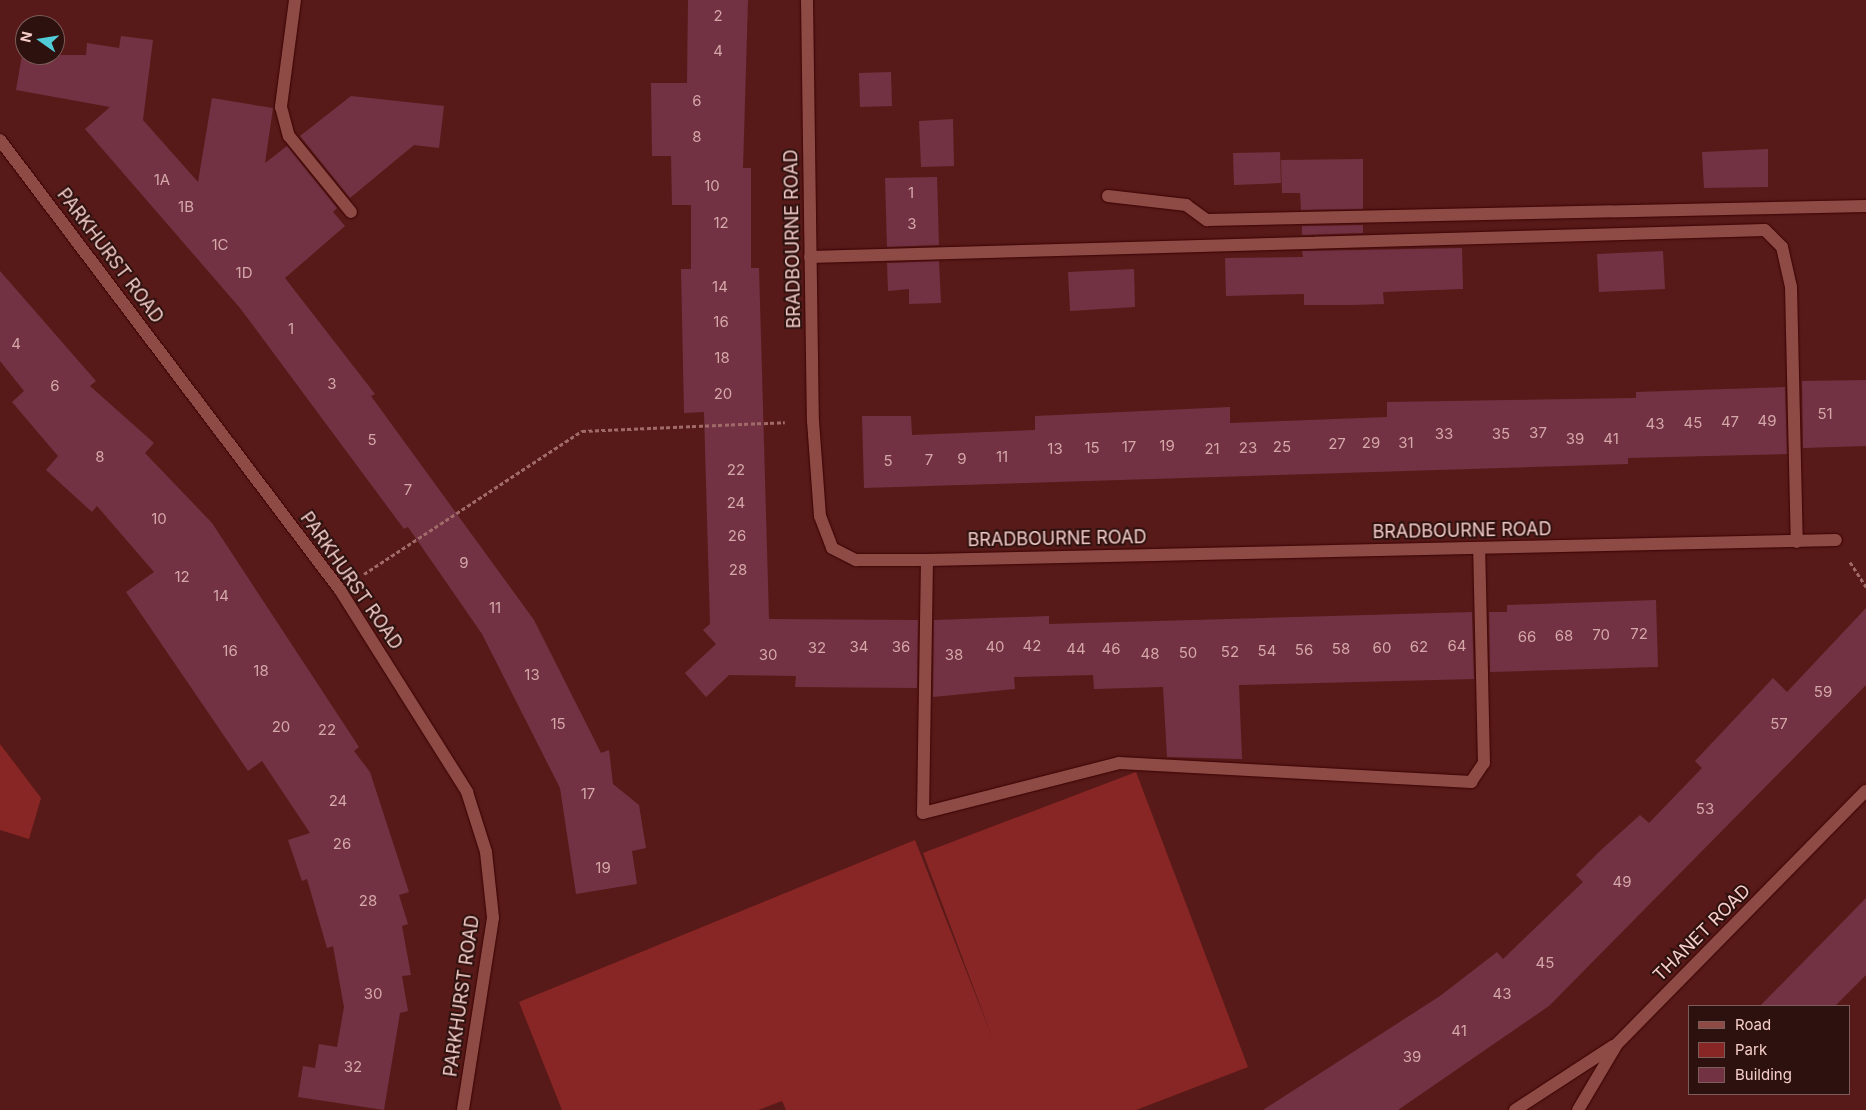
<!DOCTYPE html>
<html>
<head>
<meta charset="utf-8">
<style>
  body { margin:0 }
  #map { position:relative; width:1866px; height:1110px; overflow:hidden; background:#581a18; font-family:Inter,sans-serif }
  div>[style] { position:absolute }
  .green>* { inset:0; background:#882625 }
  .building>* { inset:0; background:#723243 }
  .path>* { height:3px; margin-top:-1.5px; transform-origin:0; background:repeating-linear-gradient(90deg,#9f6a67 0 4px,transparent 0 6.5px) }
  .roads { filter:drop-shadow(0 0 1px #3a0002) drop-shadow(0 0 1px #3a0002) }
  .service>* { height:12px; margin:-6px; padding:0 6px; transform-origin:6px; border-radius:6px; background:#8e4b46 }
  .minor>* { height:12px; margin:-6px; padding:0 6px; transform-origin:6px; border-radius:6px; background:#8e4b46 }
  span { translate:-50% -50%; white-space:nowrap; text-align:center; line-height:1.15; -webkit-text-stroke:4px #2c110f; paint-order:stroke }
  .number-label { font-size:15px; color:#d5a7a8 }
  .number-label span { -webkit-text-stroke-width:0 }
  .street-label { font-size:18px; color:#f6cec9 }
  .legend { position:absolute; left:1688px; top:1005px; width:162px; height:90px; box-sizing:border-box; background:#2c110f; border:1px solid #7d5d59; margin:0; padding:6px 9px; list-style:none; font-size:15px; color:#f6cec9 }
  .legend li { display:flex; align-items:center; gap:10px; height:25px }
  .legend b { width:25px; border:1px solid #7d5d59 }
  .north { position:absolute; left:15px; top:15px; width:50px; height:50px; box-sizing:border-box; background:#2c110f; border:1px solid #7d5d59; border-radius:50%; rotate:283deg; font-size:14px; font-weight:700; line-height:20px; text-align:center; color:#f6cec9 }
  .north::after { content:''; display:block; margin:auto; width:18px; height:22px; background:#52cbd9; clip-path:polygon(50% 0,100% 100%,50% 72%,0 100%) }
</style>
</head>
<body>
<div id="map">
  <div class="green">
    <i style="clip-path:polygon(0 744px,41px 798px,29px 839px,0 830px)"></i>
    <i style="clip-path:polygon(1136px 772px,1248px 1067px,1136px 1110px,786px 1110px,782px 1101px,758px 1110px,562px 1110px,519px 1002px,915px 840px,994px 1042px,923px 853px)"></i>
  </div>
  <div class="building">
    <i style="clip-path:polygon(688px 0,748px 0,743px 168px,751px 168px,751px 268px,759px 268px,769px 619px,918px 620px,917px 688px,795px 687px,796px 676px,729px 675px,706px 697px,685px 673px,716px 644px,703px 630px,710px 624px,704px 412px,684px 413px,681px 269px,691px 269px,691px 205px,672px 205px,671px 156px,652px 156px,651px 83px,687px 83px)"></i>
    <i style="clip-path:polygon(121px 36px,153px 40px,143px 120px,198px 182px,212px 98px,273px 108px,265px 163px,287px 146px,337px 208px,333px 212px,345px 226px,285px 278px,375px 394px,371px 396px,534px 620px,601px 753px,609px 750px,613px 784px,639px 805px,646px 848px,632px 851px,637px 884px,576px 894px,560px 788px,482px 634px,408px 527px,404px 529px,240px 308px,85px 129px,110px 107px,16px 90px,22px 55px,86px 55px,87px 43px,119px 48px)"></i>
    <i style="clip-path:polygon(891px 72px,892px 106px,860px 107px,859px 73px)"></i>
    <i style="clip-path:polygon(351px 96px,444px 106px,439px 148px,414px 145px,350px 198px,300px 136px)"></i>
    <i style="clip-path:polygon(953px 119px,954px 166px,921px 167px,919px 121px)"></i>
    <i style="clip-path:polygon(1768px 149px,1768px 187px,1704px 188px,1702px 152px)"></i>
    <i style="clip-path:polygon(1280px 152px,1281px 183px,1234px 185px,1233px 153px)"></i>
    <i style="clip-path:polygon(1363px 159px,1363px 209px,1301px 210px,1300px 193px,1282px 193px,1281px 160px)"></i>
    <i style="clip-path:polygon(937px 177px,939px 245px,887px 247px,885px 178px)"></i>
    <i style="clip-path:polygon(1363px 225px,1363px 233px,1302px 235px,1302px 226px)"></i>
    <i style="clip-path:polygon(1462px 248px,1463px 289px,1383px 292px,1384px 304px,1351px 305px,1304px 305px,1304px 294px,1226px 296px,1225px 258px,1303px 257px,1302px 251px)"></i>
    <i style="clip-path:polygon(1663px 251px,1665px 289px,1599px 292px,1597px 254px)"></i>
    <i style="clip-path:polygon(939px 261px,941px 303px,909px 304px,909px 289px,888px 291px,887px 263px)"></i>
    <i style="clip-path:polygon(1134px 269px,1135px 307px,1070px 311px,1068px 272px)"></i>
    <i style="clip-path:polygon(0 271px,96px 381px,90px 386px,154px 443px,145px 453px,212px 523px,359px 747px,354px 751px,370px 772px,409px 892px,399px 895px,408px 924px,402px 926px,411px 975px,402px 976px,408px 1011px,400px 1013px,384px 1110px,298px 1097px,303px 1066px,315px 1068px,319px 1044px,337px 1047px,344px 1007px,333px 946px,327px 948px,307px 879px,302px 881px,288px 840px,310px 833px,262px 761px,248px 771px,126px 592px,154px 572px,97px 506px,92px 512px,46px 470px,58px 456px,12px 402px,24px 391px,0 361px)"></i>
    <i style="clip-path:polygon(1866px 380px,1866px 446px,1803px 448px,1802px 381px)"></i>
    <i style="clip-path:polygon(1785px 387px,1787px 454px,1628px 458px,1628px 464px,864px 488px,862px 416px,911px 416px,912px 435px,1035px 430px,1035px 416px,1230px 407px,1230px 423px,1387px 417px,1387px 402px,1636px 398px,1636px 392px)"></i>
    <i style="clip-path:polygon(1656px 600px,1658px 667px,1490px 672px,1489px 612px,1507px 612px,1507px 605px)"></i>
    <i style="clip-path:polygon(1866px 608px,1866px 685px,1549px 1006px,1398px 1110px,1263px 1110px,1440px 996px,1497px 952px,1503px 959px,1583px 882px,1576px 875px,1601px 850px,1640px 815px,1649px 823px,1702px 768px,1695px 761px,1773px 678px,1787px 692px)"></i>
    <i style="clip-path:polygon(1472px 612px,1474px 679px,1239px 685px,1242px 759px,1167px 757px,1163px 687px,1094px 689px,1093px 675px,1014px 677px,1015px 689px,933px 697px,934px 620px,1049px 616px,1049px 624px)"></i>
    <i style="clip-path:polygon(1866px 898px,1866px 975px,1835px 1006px,1760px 1006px)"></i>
  </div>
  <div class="path">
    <i style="left:1850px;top:562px;width:30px;rotate:57deg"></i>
    <i style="left:364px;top:574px;width:261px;rotate:-33.3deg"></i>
    <i style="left:582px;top:431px;width:203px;rotate:-2.5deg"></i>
  </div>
  <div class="roads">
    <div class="service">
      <i style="left:295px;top:0;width:108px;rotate:97.5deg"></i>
      <i style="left:281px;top:107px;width:30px;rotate:75deg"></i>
      <i style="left:289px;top:136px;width:98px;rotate:50.8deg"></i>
      <i style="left:1108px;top:196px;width:79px;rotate:6.6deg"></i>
      <i style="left:1186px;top:205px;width:26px;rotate:36deg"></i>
      <i style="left:1207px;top:220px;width:659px;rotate:-1.22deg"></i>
      <i style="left:810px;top:257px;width:955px;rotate:-1.62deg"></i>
      <i style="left:1765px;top:230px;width:24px;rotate:45deg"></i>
      <i style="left:1782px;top:247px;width:41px;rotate:77.3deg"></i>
      <i style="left:1791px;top:287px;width:255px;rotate:88.7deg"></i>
      <i style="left:927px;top:560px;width:253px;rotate:90.9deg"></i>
      <i style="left:923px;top:813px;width:202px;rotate:-14.3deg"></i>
      <i style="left:1119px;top:763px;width:353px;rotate:3.1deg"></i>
      <i style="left:1471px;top:782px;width:23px;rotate:-56deg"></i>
      <i style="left:1484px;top:763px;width:215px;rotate:-91.3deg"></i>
    </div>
    <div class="minor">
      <i style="left:807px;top:0;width:421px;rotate:89.2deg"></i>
      <i style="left:813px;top:421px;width:95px;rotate:85.8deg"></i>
      <i style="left:820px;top:516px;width:34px;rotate:69deg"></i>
      <i style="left:832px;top:548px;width:27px;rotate:27deg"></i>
      <i style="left:856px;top:560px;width:71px"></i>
      <i style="left:927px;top:560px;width:909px;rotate:-1.26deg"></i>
      <i style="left:0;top:140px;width:564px;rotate:52.93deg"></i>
      <i style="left:340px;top:590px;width:239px;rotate:57.8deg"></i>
      <i style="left:467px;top:792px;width:63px;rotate:72.4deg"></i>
      <i style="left:486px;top:852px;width:66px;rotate:83.9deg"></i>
      <i style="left:493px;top:918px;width:194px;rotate:98.9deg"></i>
      <i style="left:1515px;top:1110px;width:117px;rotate:-33.1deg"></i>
      <i style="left:1578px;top:1110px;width:77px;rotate:-59.4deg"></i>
      <i style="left:1617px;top:1044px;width:355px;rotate:-45.5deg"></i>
    </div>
  </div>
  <div class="number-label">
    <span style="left:718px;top:16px">2</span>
    <span style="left:718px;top:51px">4</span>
    <span style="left:697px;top:101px">6</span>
    <span style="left:697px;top:137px">8</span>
    <span style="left:162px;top:180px">1A</span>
    <span style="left:712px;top:186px">10</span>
    <span style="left:911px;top:193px">1</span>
    <span style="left:186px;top:207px">1B</span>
    <span style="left:721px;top:223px">12</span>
    <span style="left:912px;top:224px">3</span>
    <span style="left:220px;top:245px">1C</span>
    <span style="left:244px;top:273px">1D</span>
    <span style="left:720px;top:287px">14</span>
    <span style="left:721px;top:322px">16</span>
    <span style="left:291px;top:329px">1</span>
    <span style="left:16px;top:344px">4</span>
    <span style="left:722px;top:358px">18</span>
    <span style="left:332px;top:384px">3</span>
    <span style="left:55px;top:386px">6</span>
    <span style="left:723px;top:394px">20</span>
    <span style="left:1825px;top:414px">51</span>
    <span style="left:1767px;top:421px">49</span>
    <span style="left:1730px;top:422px">47</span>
    <span style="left:1693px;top:423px">45</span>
    <span style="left:1655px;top:424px">43</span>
    <span style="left:1538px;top:433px">37</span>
    <span style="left:1444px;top:434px">33</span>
    <span style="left:1501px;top:434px">35</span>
    <span style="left:1575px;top:439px">39</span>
    <span style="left:1611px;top:439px">41</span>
    <span style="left:372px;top:440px">5</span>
    <span style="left:1371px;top:443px">29</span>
    <span style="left:1406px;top:443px">31</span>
    <span style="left:1337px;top:444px">27</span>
    <span style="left:1167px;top:446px">19</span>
    <span style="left:1129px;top:447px">17</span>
    <span style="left:1282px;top:447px">25</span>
    <span style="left:1092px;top:448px">15</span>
    <span style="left:1248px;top:448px">23</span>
    <span style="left:1055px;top:449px">13</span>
    <span style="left:1212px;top:449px">21</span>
    <span style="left:100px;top:457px">8</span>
    <span style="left:1002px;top:457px">11</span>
    <span style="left:962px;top:459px">9</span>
    <span style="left:929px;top:460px">7</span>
    <span style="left:888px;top:461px">5</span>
    <span style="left:736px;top:470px">22</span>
    <span style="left:408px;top:490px">7</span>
    <span style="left:736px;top:503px">24</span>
    <span style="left:159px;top:519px">10</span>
    <span style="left:737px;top:536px">26</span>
    <span style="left:464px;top:563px">9</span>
    <span style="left:738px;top:570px">28</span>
    <span style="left:182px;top:577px">12</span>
    <span style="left:221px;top:596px">14</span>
    <span style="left:495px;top:608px">11</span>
    <span style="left:1639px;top:634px">72</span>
    <span style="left:1601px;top:635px">70</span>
    <span style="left:1564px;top:636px">68</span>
    <span style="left:1527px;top:637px">66</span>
    <span style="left:1032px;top:646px">42</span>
    <span style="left:1457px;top:646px">64</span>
    <span style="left:859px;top:647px">34</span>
    <span style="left:901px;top:647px">36</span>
    <span style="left:995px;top:647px">40</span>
    <span style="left:1419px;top:647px">62</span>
    <span style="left:817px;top:648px">32</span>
    <span style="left:1382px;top:648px">60</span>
    <span style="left:1076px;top:649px">44</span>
    <span style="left:1111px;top:649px">46</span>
    <span style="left:1341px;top:649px">58</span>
    <span style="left:1304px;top:650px">56</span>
    <span style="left:230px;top:651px">16</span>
    <span style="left:1267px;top:651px">54</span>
    <span style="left:1230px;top:652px">52</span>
    <span style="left:1188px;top:653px">50</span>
    <span style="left:1150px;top:654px">48</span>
    <span style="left:768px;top:655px">30</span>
    <span style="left:954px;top:655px">38</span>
    <span style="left:261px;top:671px">18</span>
    <span style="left:532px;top:675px">13</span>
    <span style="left:1823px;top:692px">59</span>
    <span style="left:558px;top:724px">15</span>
    <span style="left:1779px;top:724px">57</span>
    <span style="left:281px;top:727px">20</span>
    <span style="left:327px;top:730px">22</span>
    <span style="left:588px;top:794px">17</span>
    <span style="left:338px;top:801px">24</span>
    <span style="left:1705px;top:809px">53</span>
    <span style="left:342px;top:844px">26</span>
    <span style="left:603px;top:868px">19</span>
    <span style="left:1622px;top:882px">49</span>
    <span style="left:368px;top:901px">28</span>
    <span style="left:1545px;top:963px">45</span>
    <span style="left:373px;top:994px">30</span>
    <span style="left:1502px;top:994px">43</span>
    <span style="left:1459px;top:1031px">41</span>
    <span style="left:1412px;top:1057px">39</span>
    <span style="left:353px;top:1067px">32</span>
  </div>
  <div class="street-label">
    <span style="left:793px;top:239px;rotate:-91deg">BRADBOURNE ROAD</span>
    <span style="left:110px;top:256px;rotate:53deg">PARKHURST ROAD</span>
    <span style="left:1462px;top:531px;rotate:-1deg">BRADBOURNE ROAD</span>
    <span style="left:1057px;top:539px;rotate:-1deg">BRADBOURNE ROAD</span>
    <span style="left:351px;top:581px;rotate:55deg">PARKHURST ROAD</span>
    <span style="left:1702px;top:933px;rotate:-45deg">THANET ROAD</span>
    <span style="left:462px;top:996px;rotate:-82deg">PARKHURST ROAD</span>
  </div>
  <ul class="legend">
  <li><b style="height:6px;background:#8e4b46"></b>Road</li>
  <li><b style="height:14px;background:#882625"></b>Park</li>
  <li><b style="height:14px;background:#723243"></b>Building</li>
  </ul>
  <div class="north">N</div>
</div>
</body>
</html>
